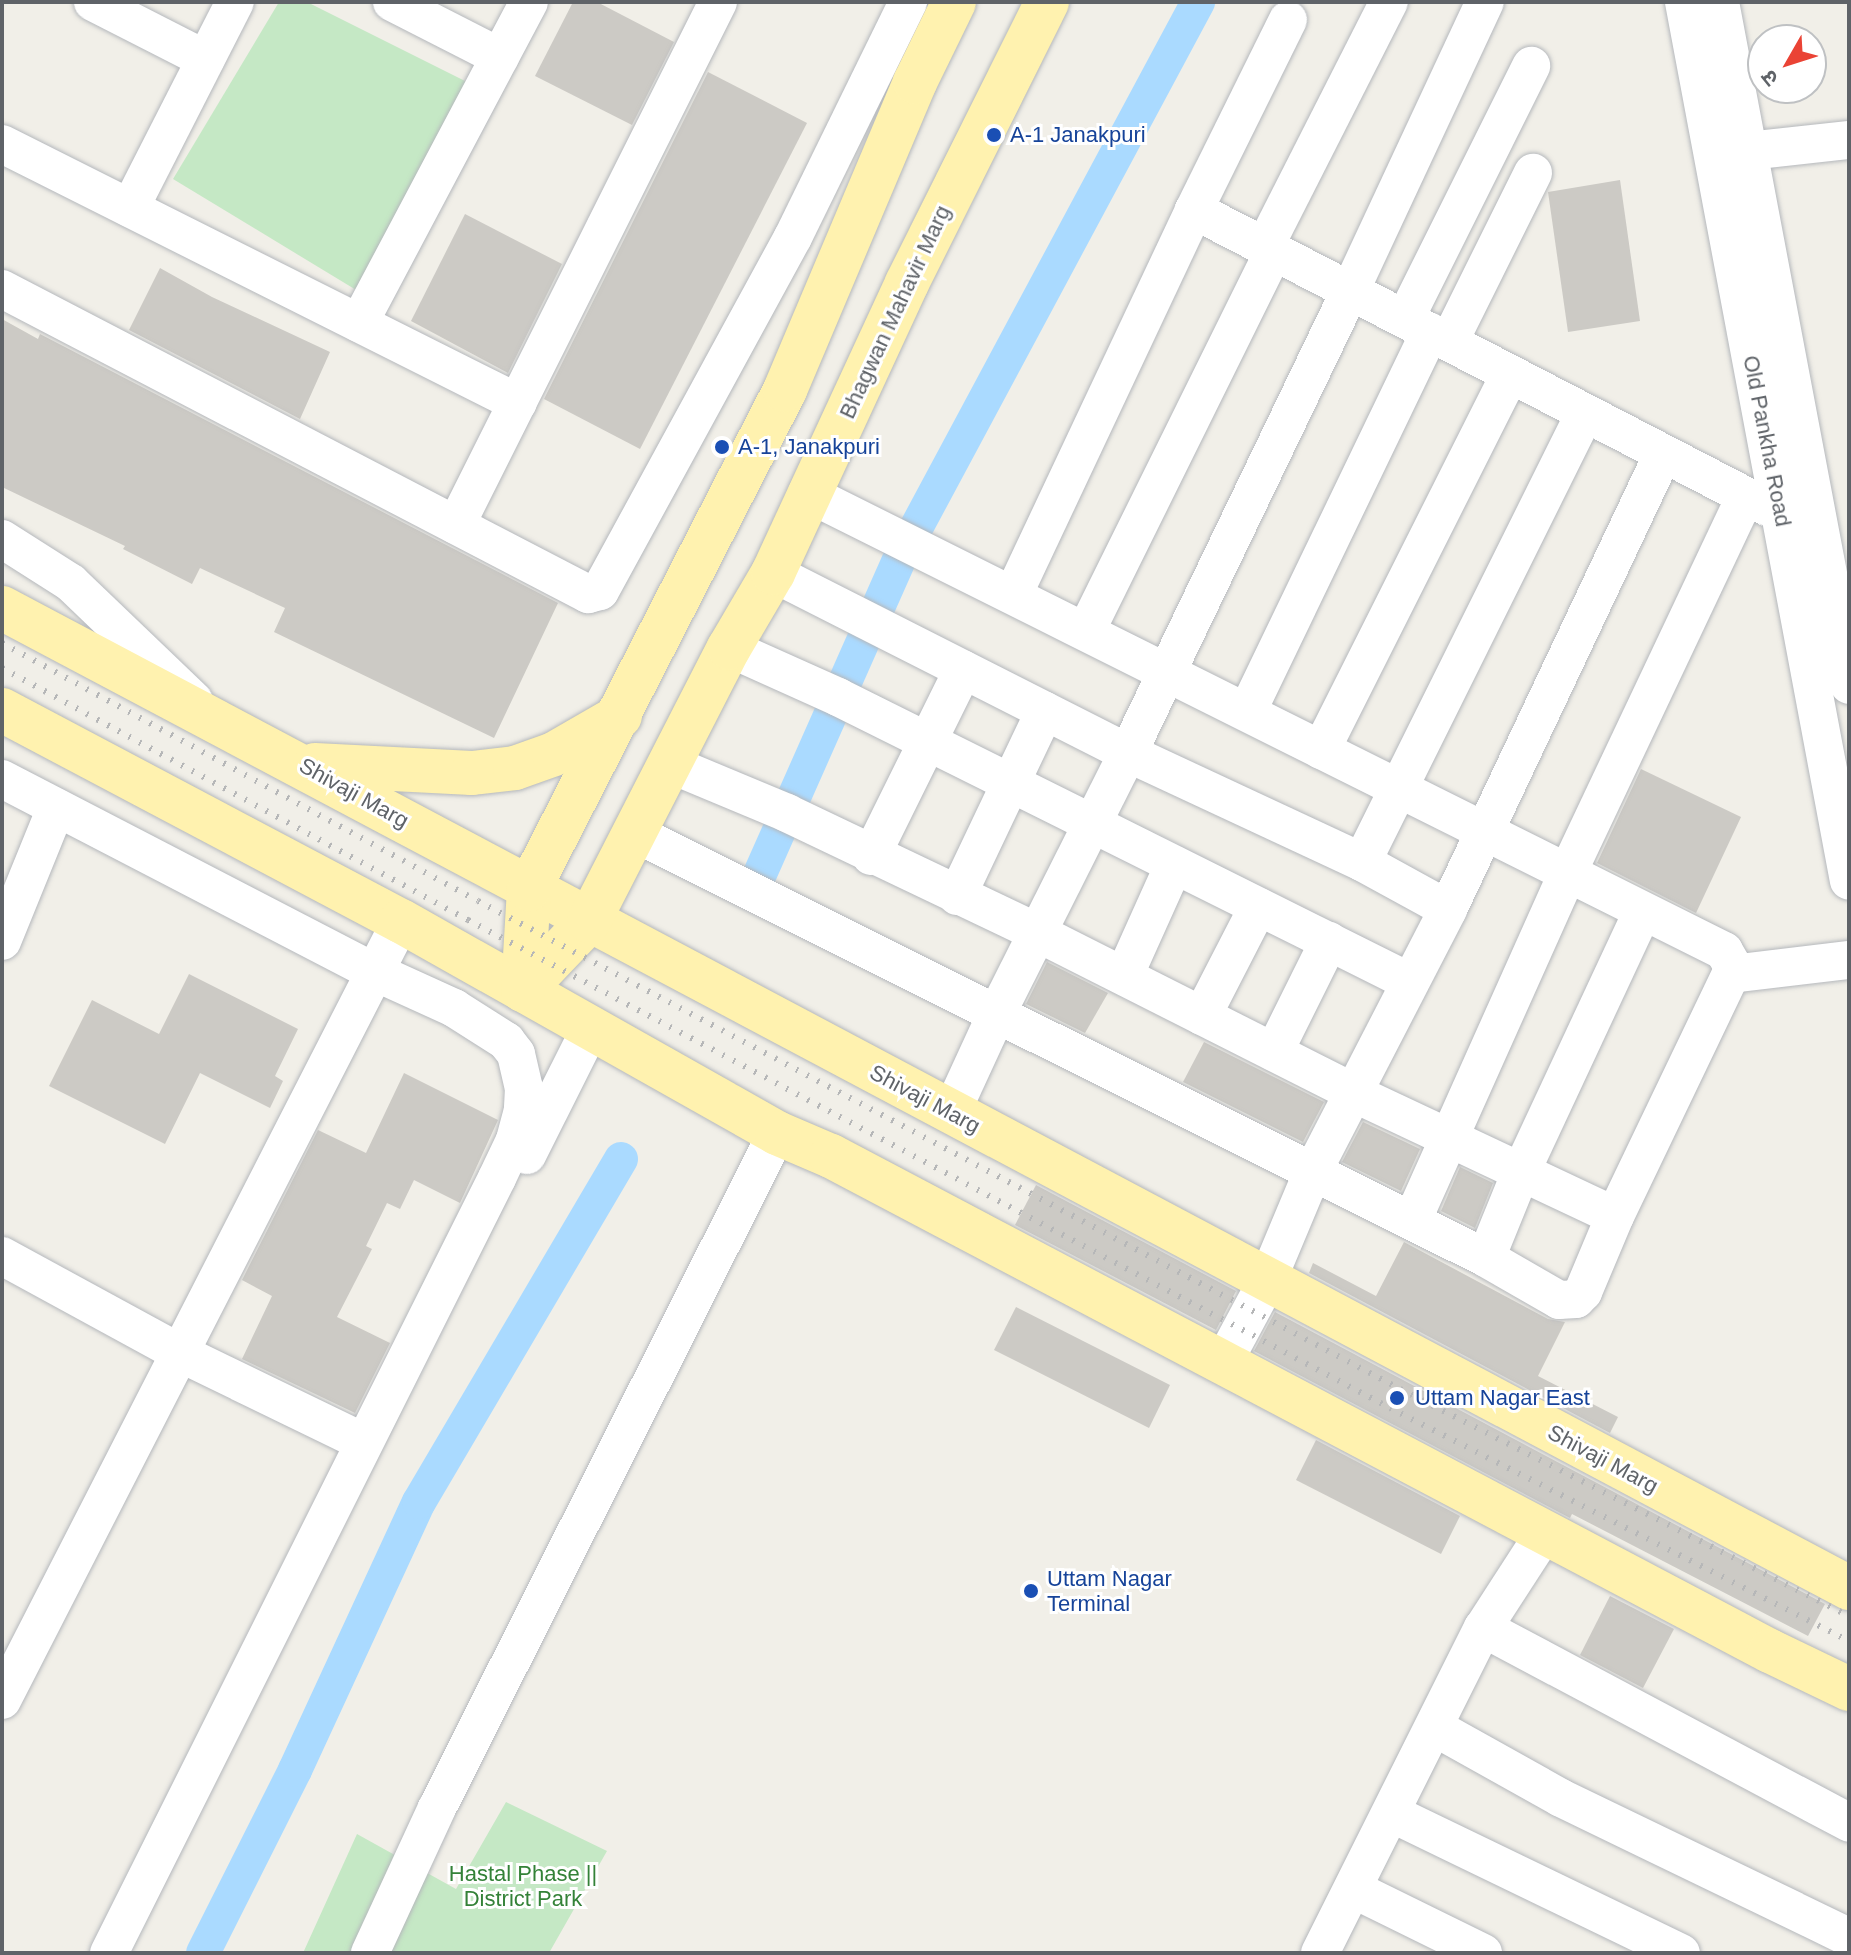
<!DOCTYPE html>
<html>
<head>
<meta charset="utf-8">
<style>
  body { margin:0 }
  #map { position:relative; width:1851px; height:1955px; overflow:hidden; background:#f1efe8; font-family:Helvetica,"Noto Sans Devanagari",sans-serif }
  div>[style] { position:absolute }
  .green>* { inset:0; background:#c5e8c5 }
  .canal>* { height:34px; margin:-17px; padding:0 17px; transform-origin:17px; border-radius:17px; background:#aadaff }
  .building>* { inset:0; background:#cccac5 }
  .roads { filter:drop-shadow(0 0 2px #b5b8bc) drop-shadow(0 0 2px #b5b8bc) }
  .minor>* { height:38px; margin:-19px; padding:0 19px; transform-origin:19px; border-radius:19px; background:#fff }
  .major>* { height:44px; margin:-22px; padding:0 22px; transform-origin:22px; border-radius:22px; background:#fff2af }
  .rail>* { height:6px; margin-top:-3px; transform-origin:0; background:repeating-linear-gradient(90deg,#b6b7b8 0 2px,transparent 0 12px) }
  .dots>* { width:22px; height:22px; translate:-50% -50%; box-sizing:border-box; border:4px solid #fff; border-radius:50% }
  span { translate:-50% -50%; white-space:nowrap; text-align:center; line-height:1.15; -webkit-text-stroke:6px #fff; paint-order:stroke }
  .transit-label { font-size:22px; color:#164399 }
  .left { translate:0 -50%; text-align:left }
  .street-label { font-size:22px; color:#5f6368 }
  .park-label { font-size:22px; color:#348238 }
  .frame { position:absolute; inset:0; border:4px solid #5f6368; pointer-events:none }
  .north { position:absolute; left:1747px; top:24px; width:80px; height:80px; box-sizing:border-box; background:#fff; border:2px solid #bfc1c3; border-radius:50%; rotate:231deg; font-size:22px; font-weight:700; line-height:32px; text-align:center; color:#5f6368 }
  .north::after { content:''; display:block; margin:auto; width:28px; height:36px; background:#ea4335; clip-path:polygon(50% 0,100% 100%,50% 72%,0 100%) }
</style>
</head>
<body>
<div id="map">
  <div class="green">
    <i style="clip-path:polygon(279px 2px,307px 2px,487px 92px,371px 299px,173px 179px)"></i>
    <i style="clip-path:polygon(506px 1802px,607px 1851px,549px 1953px,303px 1953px,357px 1834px,456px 1889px)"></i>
  </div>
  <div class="canal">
    <i style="left:759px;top:876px;width:350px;rotate:-66.1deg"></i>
    <i style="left:901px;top:556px;width:629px;rotate:-61.8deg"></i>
    <i style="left:203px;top:1953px;width:205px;rotate:-63.3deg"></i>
    <i style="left:295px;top:1770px;width:295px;rotate:-65.2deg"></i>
    <i style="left:419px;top:1502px;width:398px;rotate:-59.5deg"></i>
  </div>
  <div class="building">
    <i style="clip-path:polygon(573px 2px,597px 2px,674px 42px,632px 125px,535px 76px)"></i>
    <i style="clip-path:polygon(708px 72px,807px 123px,640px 449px,544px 399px)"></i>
    <i style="clip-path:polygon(1620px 180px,1640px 321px,1568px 332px,1548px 192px)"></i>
    <i style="clip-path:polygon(465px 214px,562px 264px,508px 373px,411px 321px)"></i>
    <i style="clip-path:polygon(160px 268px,212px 297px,330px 352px,300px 419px,129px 330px)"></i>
    <i style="clip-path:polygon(2px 319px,38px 339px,40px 334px,558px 603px,494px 738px,274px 632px,285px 608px,200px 568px,192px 584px,123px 549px,125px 546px,2px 487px)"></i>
    <i style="clip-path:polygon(1641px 769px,1741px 817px,1696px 913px,1597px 863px)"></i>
    <i style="clip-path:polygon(1047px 962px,1108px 993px,1085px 1033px,1026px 1004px)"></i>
    <i style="clip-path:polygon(189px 974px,298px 1029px,275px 1076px,283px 1081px,270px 1108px,200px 1073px,165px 1144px,49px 1086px,92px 1000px,159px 1034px)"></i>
    <i style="clip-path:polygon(1204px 1042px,1324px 1102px,1303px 1142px,1183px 1082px)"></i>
    <i style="clip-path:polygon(404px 1073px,498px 1120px,460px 1203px,414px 1180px,400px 1209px,387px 1203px,366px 1246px,372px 1249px,337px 1317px,390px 1343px,355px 1413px,242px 1359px,272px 1296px,242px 1280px,318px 1130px,366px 1153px)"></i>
    <i style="clip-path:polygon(1363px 1122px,1420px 1149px,1401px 1191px,1342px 1162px)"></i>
    <i style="clip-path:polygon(1460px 1167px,1493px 1183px,1475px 1228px,1441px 1211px)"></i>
    <i style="clip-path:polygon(1036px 1185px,1236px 1291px,1216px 1330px,1015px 1225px)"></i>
    <i style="clip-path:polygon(1404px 1242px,1548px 1319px,1565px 1322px,1538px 1376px,1618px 1417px,1610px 1433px,1309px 1273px,1313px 1263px,1376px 1296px)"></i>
    <i style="clip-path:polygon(1016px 1307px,1170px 1385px,1149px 1428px,994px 1350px)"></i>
    <i style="clip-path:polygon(1275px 1312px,1825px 1604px,1808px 1636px,1572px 1514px,1570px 1518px,1254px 1351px)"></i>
    <i style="clip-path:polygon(1316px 1440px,1460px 1516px,1441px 1554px,1296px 1480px)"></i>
    <i style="clip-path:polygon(1610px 1596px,1674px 1629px,1643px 1688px,1580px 1655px)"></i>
  </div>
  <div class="roads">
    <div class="minor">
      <i style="left:93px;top:2px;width:126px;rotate:27deg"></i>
      <i style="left:392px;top:2px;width:121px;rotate:27deg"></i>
      <i style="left:1684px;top:2px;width:894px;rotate:79.37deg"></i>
      <i style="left:1720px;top:2px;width:695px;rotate:79.3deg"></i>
      <i style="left:2px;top:144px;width:577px;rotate:26.65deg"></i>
      <i style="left:1748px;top:151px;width:102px;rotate:-6.2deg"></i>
      <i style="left:130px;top:208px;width:231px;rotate:-63deg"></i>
      <i style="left:1194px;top:210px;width:645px;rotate:27.4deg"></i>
      <i style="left:1265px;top:246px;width:274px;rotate:-63.1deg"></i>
      <i style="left:2px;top:289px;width:661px;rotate:27.5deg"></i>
      <i style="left:588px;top:594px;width:12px;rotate:-14deg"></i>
      <i style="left:600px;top:591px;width:403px;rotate:-61.4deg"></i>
      <i style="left:793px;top:237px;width:262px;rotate:-63.9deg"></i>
      <i style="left:1405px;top:319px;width:283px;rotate:-63.5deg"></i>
      <i style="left:359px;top:323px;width:363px;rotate:-62.1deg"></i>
      <i style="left:1449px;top:342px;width:189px;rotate:-63.6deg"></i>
      <i style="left:456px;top:525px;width:585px;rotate:-63.39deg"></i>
      <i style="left:2px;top:539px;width:82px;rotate:32.5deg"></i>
      <i style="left:71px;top:583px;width:170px;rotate:43.8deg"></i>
      <i style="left:773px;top:573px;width:398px;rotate:26.9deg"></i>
      <i style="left:1128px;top:753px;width:258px;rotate:25deg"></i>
      <i style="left:1362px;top:862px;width:98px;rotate:28.7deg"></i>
      <i style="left:1013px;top:595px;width:425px;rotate:-64.8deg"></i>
      <i style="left:1194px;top:210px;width:212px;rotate:-63.7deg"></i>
      <i style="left:1086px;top:631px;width:424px;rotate:-63.7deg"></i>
      <i style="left:729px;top:648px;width:120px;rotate:24.2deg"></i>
      <i style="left:838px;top:697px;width:639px;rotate:26.48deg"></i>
      <i style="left:1247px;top:712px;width:422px;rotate:-64.3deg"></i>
      <i style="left:1321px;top:750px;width:421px;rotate:-63.3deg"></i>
      <i style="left:670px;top:764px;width:127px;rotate:22.7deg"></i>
      <i style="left:787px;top:813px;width:276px;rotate:25.5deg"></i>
      <i style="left:1036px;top:932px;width:368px;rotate:26.8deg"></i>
      <i style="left:1364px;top:1098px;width:277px;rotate:25.2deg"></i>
      <i style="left:2px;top:779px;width:420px;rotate:27.4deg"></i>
      <i style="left:375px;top:972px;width:87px;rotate:24.5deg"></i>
      <i style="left:454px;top:1008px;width:62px;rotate:32.4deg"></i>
      <i style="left:506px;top:1041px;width:16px;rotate:52deg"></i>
      <i style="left:516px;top:1054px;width:35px;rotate:77deg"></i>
      <i style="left:524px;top:1088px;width:22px;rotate:93deg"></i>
      <i style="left:523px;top:1110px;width:31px;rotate:105deg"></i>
      <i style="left:515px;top:1140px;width:42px;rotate:115.3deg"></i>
      <i style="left:497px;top:1178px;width:867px;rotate:116.59deg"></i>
      <i style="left:634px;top:833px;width:952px;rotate:26.51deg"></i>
      <i style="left:1486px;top:1258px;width:84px;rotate:29.9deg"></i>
      <i style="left:1559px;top:1300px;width:17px;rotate:-3deg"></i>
      <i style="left:1576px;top:1299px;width:10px;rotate:-45deg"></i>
      <i style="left:1583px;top:1292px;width:82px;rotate:-67.2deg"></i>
      <i style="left:1615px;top:1216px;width:268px;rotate:-64.4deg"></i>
      <i style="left:1731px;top:974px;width:9px;rotate:-84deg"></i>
      <i style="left:1732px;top:965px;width:16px;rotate:-120deg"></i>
      <i style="left:1724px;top:951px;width:1025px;rotate:-153.46deg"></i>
      <i style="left:871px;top:856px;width:208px;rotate:-63.7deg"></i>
      <i style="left:1362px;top:862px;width:501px;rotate:-63.59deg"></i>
      <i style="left:957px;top:896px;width:205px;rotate:-64.6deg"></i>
      <i style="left:2px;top:941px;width:144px;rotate:-67.9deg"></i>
      <i style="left:1731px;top:974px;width:119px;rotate:-6.8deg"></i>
      <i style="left:1124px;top:976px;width:122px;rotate:-65.8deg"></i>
      <i style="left:1202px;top:1016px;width:123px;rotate:-62.8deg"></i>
      <i style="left:1274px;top:1052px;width:124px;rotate:-63.6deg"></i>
      <i style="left:951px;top:1113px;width:110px;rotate:-65.3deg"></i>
      <i style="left:997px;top:1013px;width:291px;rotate:-63.3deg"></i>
      <i style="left:1128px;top:753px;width:515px;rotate:-64.33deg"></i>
      <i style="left:1351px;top:289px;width:317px;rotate:-65deg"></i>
      <i style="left:527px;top:1155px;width:141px;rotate:-63.4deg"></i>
      <i style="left:1412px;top:1221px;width:380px;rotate:-65.9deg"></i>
      <i style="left:1567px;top:874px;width:416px;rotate:-64.7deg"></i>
      <i style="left:2px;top:1256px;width:203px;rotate:28.6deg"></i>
      <i style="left:180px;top:1353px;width:203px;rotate:25.9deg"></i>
      <i style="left:1486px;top:1258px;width:93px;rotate:-67.9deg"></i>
      <i style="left:1521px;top:1172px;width:287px;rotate:-65deg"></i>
      <i style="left:1223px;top:1363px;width:93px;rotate:-61.8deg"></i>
      <i style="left:1267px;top:1281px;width:119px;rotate:-67.3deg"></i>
      <i style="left:1313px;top:1171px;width:295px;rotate:-62.7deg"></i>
      <i style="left:1448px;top:909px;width:503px;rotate:-64.71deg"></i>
      <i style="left:1483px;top:1628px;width:415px;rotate:28deg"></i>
      <i style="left:2px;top:1700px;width:875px;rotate:-62.88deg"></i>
      <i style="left:1434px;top:1727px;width:145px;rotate:29.2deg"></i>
      <i style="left:1561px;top:1798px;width:320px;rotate:25.8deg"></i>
      <i style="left:1391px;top:1813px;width:322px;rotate:25.8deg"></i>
      <i style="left:1353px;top:1889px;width:145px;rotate:26.2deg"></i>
      <i style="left:370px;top:1953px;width:160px;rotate:-65.2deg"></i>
      <i style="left:437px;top:1808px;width:756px;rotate:-63.27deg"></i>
      <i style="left:1320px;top:1953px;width:364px;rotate:-63.4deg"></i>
      <i style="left:1483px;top:1628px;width:114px;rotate:-57.1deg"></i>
    </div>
    <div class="major">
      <i style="left:2px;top:608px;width:2091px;rotate:27.95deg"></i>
      <i style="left:2px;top:710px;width:451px;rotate:27.9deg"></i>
      <i style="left:401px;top:921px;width:432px;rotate:29.4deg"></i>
      <i style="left:777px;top:1133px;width:59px;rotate:23.1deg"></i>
      <i style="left:831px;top:1156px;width:1061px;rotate:27.8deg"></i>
      <i style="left:1770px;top:1651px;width:88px;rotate:25.7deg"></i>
      <i style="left:315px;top:765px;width:157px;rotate:2.9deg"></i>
      <i style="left:472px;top:773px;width:43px;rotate:-6.6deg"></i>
      <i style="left:515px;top:768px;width:41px;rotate:-19.7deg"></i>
      <i style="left:554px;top:754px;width:76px;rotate:-29.9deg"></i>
      <i style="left:523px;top:990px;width:95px;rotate:-46.3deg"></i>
      <i style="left:589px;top:921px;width:307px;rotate:-62.9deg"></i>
      <i style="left:729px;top:648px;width:87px;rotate:-59.6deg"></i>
      <i style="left:773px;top:573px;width:319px;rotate:-65.2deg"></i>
      <i style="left:907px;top:283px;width:314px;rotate:-63.5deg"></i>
      <i style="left:523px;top:990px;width:101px;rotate:-86.6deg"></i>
      <i style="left:529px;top:889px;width:561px;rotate:-62.84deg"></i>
      <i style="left:785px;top:390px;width:334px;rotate:-67.1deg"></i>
      <i style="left:915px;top:82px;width:89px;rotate:-64deg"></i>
    </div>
  </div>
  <div class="rail">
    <i style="left:2px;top:643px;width:541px;rotate:28.46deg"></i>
    <i style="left:478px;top:901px;width:1043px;rotate:27.89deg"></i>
    <i style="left:1400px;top:1389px;width:503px;rotate:26.82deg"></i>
    <i style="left:2px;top:668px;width:530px;rotate:28.4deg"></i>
    <i style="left:468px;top:920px;width:1043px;rotate:27.89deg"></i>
    <i style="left:1390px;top:1408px;width:515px;rotate:26.91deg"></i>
  </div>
  <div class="dots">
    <i style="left:994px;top:135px;background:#1a4fb4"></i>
    <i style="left:722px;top:447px;background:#1a4fb4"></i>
    <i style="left:1397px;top:1398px;background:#1a4fb4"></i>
    <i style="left:1031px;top:1591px;background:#1a4fb4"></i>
  </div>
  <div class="transit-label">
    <span class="left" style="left:1010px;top:135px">A-1 Janakpuri</span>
    <span class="left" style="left:738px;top:447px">A-1, Janakpuri</span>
    <span class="left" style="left:1415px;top:1398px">Uttam Nagar East</span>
    <span class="left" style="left:1047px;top:1591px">Uttam Nagar<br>Terminal</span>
  </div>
  <div class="street-label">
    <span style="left:895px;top:312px;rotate:-65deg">Bhagwan Mahavir Marg</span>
    <span style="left:1767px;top:441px;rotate:79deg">Old Pankha Road</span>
    <span style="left:354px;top:793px;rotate:29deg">Shivaji Marg</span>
    <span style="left:925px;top:1099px;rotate:28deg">Shivaji Marg</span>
    <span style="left:1603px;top:1459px;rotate:28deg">Shivaji Marg</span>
  </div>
  <div class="park-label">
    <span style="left:523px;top:1886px">Hastal Phase ||<br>District Park</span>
  </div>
  <div class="frame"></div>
  <div class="north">उ</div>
</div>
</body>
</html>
